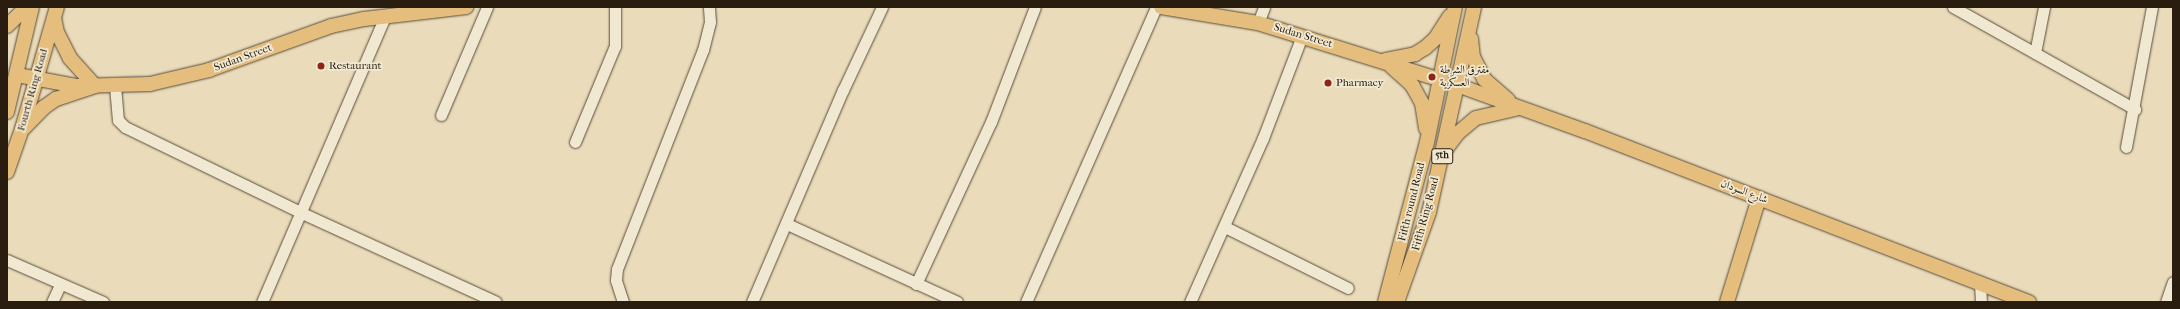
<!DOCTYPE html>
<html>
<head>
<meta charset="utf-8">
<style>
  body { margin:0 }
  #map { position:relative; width:2180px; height:309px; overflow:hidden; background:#eadbba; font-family:"IM FELL French Canon",Amiri,serif }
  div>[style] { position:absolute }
  .roads { filter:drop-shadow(0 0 1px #584c3a) drop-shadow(0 0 1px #584c3a) }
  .minor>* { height:11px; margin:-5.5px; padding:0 5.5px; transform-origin:5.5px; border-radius:5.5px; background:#f1e8d2 }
  .major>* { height:14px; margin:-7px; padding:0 7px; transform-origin:7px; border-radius:7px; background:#e5be7d }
  .dots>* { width:11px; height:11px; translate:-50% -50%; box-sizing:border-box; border:2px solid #f1e8d2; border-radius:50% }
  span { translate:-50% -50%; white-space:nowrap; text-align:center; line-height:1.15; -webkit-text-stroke:3.5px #f1e8d2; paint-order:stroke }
  .shield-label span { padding:1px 3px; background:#f1e8d2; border:1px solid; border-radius:3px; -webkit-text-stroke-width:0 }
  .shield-label { font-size:10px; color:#281d0f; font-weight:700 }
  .street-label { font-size:11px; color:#281d0f }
  .poi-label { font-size:11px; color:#281d0f }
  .left { translate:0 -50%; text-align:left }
  .frame { position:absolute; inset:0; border:8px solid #281d0f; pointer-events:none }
</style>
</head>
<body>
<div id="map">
  <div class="roads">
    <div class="minor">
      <i style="left:1953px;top:7px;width:209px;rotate:29.3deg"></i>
      <i style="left:1258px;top:23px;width:17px;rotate:-69deg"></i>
      <i style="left:2035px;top:53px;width:47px;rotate:-78.9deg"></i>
      <i style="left:115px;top:86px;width:34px;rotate:85deg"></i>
      <i style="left:118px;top:120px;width:10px;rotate:45deg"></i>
      <i style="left:125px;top:127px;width:197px;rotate:25.9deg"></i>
      <i style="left:302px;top:213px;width:213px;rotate:24.6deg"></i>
      <i style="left:441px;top:115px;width:117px;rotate:-66.9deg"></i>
      <i style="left:575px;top:142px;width:104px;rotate:-67.4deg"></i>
      <i style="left:615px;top:46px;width:39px;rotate:-90deg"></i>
      <i style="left:2126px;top:147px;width:142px;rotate:-79.5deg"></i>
      <i style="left:787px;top:224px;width:187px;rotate:24.6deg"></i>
      <i style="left:1225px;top:227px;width:137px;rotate:26.4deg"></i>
      <i style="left:7px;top:260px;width:105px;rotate:23.6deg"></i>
      <i style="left:1980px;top:283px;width:19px;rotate:87deg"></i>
      <i style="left:916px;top:284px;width:179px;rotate:-65.2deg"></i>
      <i style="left:991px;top:122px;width:123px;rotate:-69.1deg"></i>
      <i style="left:52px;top:302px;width:19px;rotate:-65deg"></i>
      <i style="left:262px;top:302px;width:310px;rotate:-66.7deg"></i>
      <i style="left:623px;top:302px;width:23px;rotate:-108deg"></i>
      <i style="left:616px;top:280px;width:11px;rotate:-85deg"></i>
      <i style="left:617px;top:269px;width:235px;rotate:-68.6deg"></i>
      <i style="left:703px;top:50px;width:29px;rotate:-76deg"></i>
      <i style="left:710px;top:22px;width:15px;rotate:-94deg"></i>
      <i style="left:752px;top:302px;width:231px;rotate:-66.8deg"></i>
      <i style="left:843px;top:90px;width:92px;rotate:-64.8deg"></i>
      <i style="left:1026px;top:302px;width:322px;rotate:-66.2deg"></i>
      <i style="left:1190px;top:302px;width:180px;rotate:-66deg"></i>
      <i style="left:1263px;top:138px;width:109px;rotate:-69.1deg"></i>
      <i style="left:2166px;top:302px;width:21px;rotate:-71deg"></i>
    </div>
    <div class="major">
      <i style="left:1161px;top:7px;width:98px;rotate:9.4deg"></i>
      <i style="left:1258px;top:23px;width:192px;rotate:17.3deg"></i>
      <i style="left:7px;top:26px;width:28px;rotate:-44deg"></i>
      <i style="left:1471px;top:39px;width:18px;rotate:84deg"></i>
      <i style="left:1473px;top:57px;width:25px;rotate:63deg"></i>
      <i style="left:1484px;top:79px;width:32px;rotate:41deg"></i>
      <i style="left:1385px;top:60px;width:31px;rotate:-11deg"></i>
      <i style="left:1415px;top:54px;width:12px;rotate:-31deg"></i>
      <i style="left:1425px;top:48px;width:13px;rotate:-42deg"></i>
      <i style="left:1435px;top:39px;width:27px;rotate:-57deg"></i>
      <i style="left:1391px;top:66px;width:28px;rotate:42deg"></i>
      <i style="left:1412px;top:85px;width:21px;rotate:61deg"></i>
      <i style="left:1422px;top:103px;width:26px;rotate:81deg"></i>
      <i style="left:17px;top:75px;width:61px;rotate:10.4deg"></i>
      <i style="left:77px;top:86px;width:73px;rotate:-1.6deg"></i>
      <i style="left:150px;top:84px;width:61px;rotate:-13.3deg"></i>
      <i style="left:209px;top:70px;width:130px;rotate:-19.8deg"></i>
      <i style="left:331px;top:26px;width:34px;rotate:-12deg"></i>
      <i style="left:364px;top:19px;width:103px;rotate:-6.7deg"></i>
      <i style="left:1457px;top:85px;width:136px;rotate:19.8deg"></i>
      <i style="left:1585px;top:131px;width:476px;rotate:21.1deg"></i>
      <i style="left:7px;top:112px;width:108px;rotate:-76.6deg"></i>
      <i style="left:24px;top:128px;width:28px;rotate:-46deg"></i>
      <i style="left:43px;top:108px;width:16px;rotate:-35deg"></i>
      <i style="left:56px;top:99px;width:41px;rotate:-18.4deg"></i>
      <i style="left:95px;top:86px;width:38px;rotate:-132deg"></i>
      <i style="left:70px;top:58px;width:28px;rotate:-117deg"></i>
      <i style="left:57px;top:33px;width:15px;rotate:-101deg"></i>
      <i style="left:1445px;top:150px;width:21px;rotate:-53deg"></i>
      <i style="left:1458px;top:133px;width:23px;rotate:-40deg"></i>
      <i style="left:1476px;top:118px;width:40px;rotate:-13deg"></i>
      <i style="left:7px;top:172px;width:46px;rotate:-70.8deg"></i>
      <i style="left:22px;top:129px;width:127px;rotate:-74deg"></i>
      <i style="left:1385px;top:302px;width:165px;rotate:-75.3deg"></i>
      <i style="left:1427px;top:142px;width:138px;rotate:-78.3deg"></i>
      <i style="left:1397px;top:302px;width:96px;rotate:-70.4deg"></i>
      <i style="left:1429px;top:212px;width:210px;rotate:-77.6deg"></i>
      <i style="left:1727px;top:302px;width:109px;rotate:-72.9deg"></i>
    </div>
  </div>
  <div class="dots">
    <i style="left:321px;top:66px;background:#8f2418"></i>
    <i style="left:1432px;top:77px;background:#8f2418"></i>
    <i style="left:1328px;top:83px;background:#8f2418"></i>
  </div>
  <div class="shield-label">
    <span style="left:1442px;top:156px">5th</span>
  </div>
  <div class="street-label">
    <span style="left:1303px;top:36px;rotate:17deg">Sudan Street</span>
    <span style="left:243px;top:58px;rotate:-20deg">Sudan Street</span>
    <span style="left:33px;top:90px;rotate:-74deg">Fourth Ring Road</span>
    <span style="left:1744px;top:192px;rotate:21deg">شارع السودان</span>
    <span style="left:1412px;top:202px;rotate:-76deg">Fifth round Road</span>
    <span style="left:1426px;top:214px;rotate:-75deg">Fifth Ring Road</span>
  </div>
  <div class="poi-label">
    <span class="left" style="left:329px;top:66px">Restaurant</span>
    <span class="left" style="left:1440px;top:77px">مفترق الشرطة<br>العسكرية</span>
    <span class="left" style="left:1336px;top:83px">Pharmacy</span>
  </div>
  <div class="frame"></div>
</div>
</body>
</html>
